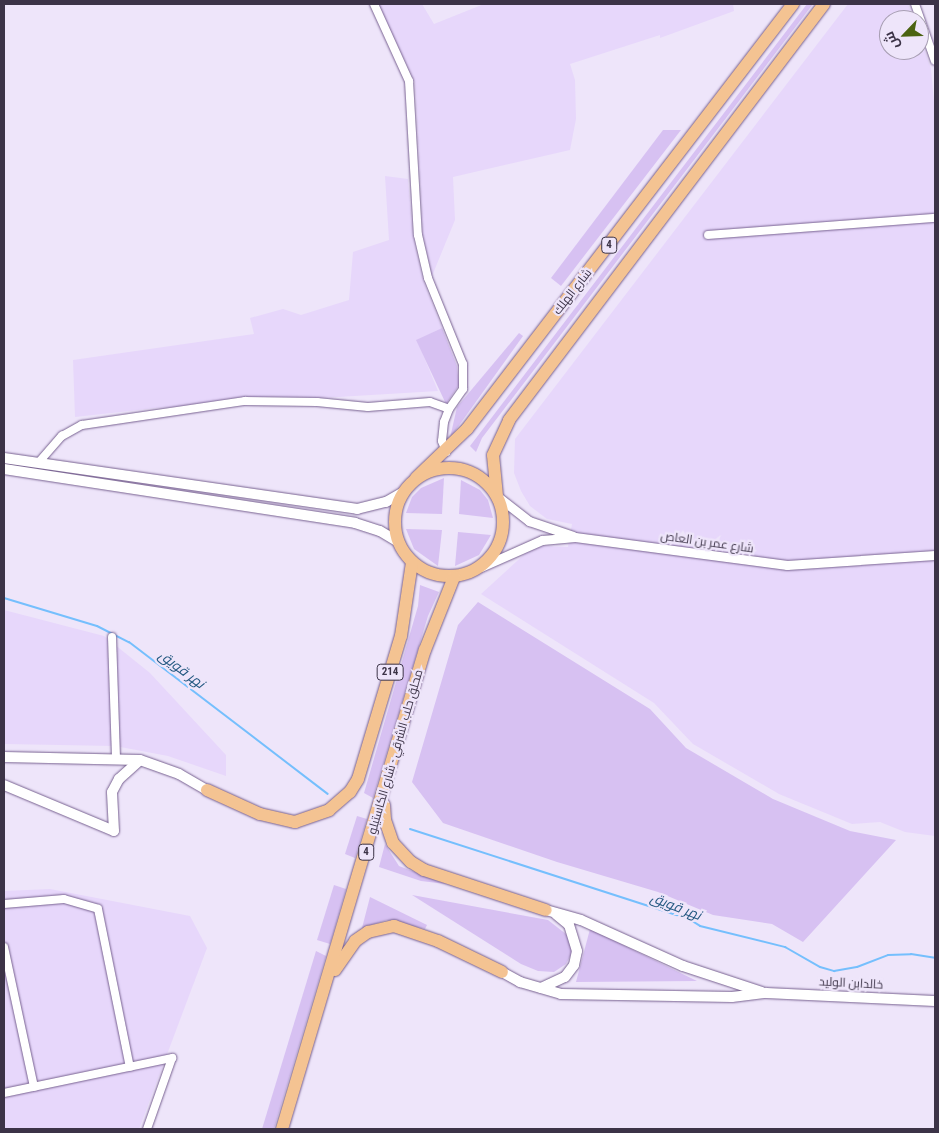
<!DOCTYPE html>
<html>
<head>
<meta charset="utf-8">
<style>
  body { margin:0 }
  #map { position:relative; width:939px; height:1133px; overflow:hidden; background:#eee5fa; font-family:"Roboto Condensed",Cairo,sans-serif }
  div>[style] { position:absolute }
  .built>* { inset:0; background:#e7d7fb }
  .green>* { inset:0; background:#d7c1f2 }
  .stream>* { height:2px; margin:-1px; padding:0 1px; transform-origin:1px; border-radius:1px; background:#75bffd }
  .roads { filter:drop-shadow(0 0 1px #776190) drop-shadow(0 0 1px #776190) }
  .minor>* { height:8px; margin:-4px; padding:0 4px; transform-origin:4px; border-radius:4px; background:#fff }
  .tertiary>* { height:9px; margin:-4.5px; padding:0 4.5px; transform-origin:4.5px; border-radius:4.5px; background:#fff }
  .secondary>* { height:10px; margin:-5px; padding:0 5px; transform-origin:5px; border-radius:5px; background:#fff }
  .trunk>* { height:12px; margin:-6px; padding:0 6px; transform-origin:6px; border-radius:6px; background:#f4c392 }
  .trunk>.ring { margin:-6px; padding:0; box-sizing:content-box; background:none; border:12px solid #f4c392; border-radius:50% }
  span { translate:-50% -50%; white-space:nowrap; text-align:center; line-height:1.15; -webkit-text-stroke:4.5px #eee5fa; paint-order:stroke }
  .shield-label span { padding:1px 4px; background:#eee5fa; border:1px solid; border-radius:4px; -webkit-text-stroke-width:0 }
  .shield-label { font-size:11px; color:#3c3347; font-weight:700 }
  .street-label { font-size:12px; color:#3c3347 }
  .water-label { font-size:14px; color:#235881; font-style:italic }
  .frame { position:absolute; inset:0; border:5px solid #3c3347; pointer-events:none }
  .north { position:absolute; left:879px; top:10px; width:50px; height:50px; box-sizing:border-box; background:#eee5fa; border:1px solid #a79eb2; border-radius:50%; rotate:246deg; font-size:14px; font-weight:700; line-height:20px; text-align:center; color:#3c3347 }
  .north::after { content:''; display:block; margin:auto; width:18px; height:22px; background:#4b6311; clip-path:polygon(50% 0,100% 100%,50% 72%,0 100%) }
</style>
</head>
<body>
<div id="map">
  <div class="built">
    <i style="clip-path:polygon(378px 4px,422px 4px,434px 24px,484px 4px,733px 4px,734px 11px,660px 38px,660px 35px,570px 64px,575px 80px,576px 119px,570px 150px,453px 177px,455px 220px,432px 276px,423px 235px,415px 82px)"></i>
    <i style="clip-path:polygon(848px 4px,908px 4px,914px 20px,889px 20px,889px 50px,919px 50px,919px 34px,931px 69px,935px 113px,935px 836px,905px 832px,880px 822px,852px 824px,779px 794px,693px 744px,654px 703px,481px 594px,529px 550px,543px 546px,568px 547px,572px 524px,547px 519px,530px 506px,521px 491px,514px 473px,515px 439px)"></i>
    <i style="clip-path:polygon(385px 176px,408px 179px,413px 236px,423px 280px,442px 328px,417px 340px,438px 391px,156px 408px,75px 417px,73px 360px,254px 334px,250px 318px,283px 309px,301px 315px,349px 300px,353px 252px,389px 240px)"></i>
    <i style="clip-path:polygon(4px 610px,104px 636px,150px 673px,226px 755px,226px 776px,168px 756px,115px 746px,4px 744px)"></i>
    <i style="clip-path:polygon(50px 889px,190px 916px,207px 948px,139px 1129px,4px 1129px,4px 891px)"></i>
  </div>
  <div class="green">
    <i style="clip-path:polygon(807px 4px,813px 4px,482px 438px,476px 452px,470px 446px)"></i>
    <i style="clip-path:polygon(663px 130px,681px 130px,561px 286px,551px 278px)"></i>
    <i style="clip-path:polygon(442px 328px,457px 366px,459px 385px,446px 404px,416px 340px)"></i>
    <i style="clip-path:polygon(519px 333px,523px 336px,450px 438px,457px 407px)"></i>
    <i style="clip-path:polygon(444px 478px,442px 514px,406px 513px,412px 497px,421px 488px)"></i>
    <i style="clip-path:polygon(461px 480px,480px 490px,488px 500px,493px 518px,459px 514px)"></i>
    <i style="clip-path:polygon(406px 529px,442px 530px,438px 566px,414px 549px)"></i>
    <i style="clip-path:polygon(458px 532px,491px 535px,479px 555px,455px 566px)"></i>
    <i style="clip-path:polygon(420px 585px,439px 592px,428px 616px,373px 798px,364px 793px,418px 606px)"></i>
    <i style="clip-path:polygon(478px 602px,650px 709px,686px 748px,773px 799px,850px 831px,896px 840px,803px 942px,772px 924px,713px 915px,658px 892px,557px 862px,443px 823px,412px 782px,458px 625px)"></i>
    <i style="clip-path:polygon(357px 816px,367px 819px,355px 858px,345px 854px)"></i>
    <i style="clip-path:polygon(385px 844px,399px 866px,446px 884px,421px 881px,379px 867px)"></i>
    <i style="clip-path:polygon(334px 885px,346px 889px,330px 944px,317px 940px)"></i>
    <i style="clip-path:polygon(412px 895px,548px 920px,571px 938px,572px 953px,566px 964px,554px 972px,538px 971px,521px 964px)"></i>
    <i style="clip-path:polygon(370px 897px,427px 925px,425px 929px,387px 920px,362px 928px)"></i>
    <i style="clip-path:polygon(590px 929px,697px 981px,576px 982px)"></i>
    <i style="clip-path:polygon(316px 951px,326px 956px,274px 1129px,262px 1129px)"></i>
  </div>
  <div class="stream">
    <i style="left:4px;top:598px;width:97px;rotate:16.8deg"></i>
    <i style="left:97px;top:626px;width:36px;rotate:27deg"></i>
    <i style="left:129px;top:642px;width:250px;rotate:37.4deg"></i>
    <i style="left:410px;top:829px;width:293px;rotate:17.9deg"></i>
    <i style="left:689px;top:919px;width:13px;rotate:32deg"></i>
    <i style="left:700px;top:926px;width:88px;rotate:13.9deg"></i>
    <i style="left:785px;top:947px;width:40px;rotate:29.7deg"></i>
    <i style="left:820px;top:967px;width:15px;rotate:16deg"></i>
    <i style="left:834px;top:971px;width:23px;rotate:-10deg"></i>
    <i style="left:857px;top:967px;width:33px;rotate:-21deg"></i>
    <i style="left:888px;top:955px;width:23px;rotate:-2deg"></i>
    <i style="left:911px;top:954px;width:24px;rotate:9deg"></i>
  </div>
  <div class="roads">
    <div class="minor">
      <i style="left:374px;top:4px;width:85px;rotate:65.6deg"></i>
      <i style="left:409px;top:81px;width:154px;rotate:86.7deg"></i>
      <i style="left:418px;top:235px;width:44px;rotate:76.9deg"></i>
      <i style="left:428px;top:278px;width:93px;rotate:67.9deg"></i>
      <i style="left:463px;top:364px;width:25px;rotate:90deg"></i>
      <i style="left:463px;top:389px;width:24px;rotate:125deg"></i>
      <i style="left:449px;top:409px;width:14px;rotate:111deg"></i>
      <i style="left:444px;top:422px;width:19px;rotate:96deg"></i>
      <i style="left:442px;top:441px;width:12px;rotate:70deg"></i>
      <i style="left:915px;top:4px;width:60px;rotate:70.7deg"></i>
      <i style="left:708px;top:235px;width:228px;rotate:-4.3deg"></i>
      <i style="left:39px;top:462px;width:35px;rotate:-49deg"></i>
      <i style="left:62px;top:436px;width:23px;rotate:-29deg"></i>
      <i style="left:82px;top:425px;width:165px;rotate:-8.4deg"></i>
      <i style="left:245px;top:401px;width:72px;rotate:0.8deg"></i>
      <i style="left:317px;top:402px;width:51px;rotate:5.6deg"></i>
      <i style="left:368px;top:407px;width:62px;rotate:-4.6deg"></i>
      <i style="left:430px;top:402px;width:20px;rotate:20deg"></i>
      <i style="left:112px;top:637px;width:121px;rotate:88.1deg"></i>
      <i style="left:4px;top:904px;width:60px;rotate:-4.8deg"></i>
      <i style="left:64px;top:899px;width:35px;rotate:16deg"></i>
      <i style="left:98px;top:909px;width:161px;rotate:78.6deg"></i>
      <i style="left:4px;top:947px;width:143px;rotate:77.9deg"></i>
      <i style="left:4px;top:1093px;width:172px;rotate:-11.8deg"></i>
      <i style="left:147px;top:1129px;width:75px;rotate:-70.6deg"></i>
    </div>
    <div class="tertiary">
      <i style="left:497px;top:496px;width:41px;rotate:38deg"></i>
      <i style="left:529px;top:521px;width:46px;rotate:18.8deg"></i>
      <i style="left:481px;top:567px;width:67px;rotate:-23.9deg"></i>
      <i style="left:542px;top:540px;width:33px;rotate:-5deg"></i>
      <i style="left:575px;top:537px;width:214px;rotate:7.5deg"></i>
      <i style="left:787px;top:565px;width:148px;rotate:-3.9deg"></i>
    </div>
    <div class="secondary">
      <i style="left:4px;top:458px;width:357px;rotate:8.2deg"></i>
      <i style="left:357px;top:509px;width:30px;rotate:-14deg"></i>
      <i style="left:386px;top:502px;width:20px;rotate:-30deg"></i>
      <i style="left:4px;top:469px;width:355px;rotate:8.7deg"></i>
      <i style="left:355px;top:523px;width:26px;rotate:18deg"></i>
      <i style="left:380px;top:531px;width:21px;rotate:31deg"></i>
      <i style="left:4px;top:757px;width:136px;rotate:1.3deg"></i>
      <i style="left:140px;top:760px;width:41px;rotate:19.7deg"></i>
      <i style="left:179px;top:774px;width:32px;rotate:30deg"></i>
      <i style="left:4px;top:785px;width:119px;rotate:22.7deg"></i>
      <i style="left:114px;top:831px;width:39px;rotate:-93deg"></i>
      <i style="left:112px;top:792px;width:15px;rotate:-62deg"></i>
      <i style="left:119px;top:779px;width:28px;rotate:-42deg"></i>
      <i style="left:546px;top:910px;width:36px;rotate:16deg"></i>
      <i style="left:581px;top:920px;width:112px;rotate:24.3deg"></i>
      <i style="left:683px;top:966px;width:83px;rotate:18.2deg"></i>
      <i style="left:502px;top:972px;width:21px;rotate:29deg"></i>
      <i style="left:520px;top:982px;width:43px;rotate:16.3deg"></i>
      <i style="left:561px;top:994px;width:171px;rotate:1deg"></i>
      <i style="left:732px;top:997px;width:34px;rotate:-7deg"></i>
      <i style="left:766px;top:993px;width:169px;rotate:2.7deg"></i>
      <i style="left:541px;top:988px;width:26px;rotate:-25deg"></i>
      <i style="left:565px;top:977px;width:15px;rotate:-53deg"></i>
      <i style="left:574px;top:965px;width:14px;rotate:-78deg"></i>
      <i style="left:577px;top:951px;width:27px;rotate:-107deg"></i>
      <i style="left:569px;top:925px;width:17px;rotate:-140deg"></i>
    </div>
    <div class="trunk">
      <i class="ring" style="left:395px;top:468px;width:96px;height:96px"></i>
      <i style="left:416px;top:478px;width:71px;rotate:-43.9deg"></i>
      <i style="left:467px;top:429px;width:536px;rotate:-52.51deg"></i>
      <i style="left:497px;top:496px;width:41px;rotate:-95.6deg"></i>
      <i style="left:493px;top:455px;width:38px;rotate:-65deg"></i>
      <i style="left:509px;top:420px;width:522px;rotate:-52.87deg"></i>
      <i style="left:207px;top:790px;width:58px;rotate:24.4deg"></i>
      <i style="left:260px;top:814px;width:36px;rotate:13deg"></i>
      <i style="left:295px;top:822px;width:36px;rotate:-19deg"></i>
      <i style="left:329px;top:810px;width:28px;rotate:-41deg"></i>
      <i style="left:350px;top:792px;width:15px;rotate:-58deg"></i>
      <i style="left:358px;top:779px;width:149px;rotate:-73.3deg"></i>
      <i style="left:401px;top:636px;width:75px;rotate:-81.5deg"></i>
      <i style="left:384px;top:805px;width:15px;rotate:86deg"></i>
      <i style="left:385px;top:820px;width:24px;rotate:71deg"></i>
      <i style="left:393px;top:843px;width:26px;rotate:47deg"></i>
      <i style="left:411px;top:862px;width:15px;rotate:32deg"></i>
      <i style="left:424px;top:870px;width:128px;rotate:18.2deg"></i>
      <i style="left:335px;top:970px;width:35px;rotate:-55deg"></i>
      <i style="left:355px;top:941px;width:16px;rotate:-35deg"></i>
      <i style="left:368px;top:932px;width:27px;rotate:-13deg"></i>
      <i style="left:394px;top:926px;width:46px;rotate:18.8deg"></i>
      <i style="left:438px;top:941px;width:71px;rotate:25.8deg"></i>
      <i style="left:282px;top:1129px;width:500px;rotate:-73.4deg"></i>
      <i style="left:425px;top:650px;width:79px;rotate:-68.3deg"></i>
    </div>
  </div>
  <div class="shield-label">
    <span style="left:609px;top:245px">4</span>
    <span style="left:390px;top:672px">214</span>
    <span style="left:366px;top:852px">4</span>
  </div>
  <div class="street-label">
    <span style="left:573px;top:292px;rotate:-52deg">شارع الهلك</span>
    <span style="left:707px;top:543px;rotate:8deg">شارع عمر بن العاص</span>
    <span style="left:396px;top:752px;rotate:-74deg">محلق حلب الشرقي - شارع الكاستيلو</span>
    <span style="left:851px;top:984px;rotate:3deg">خالدابن الوليد</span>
  </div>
  <div class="water-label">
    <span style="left:182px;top:669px;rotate:37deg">نهر قويق</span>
    <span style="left:676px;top:906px;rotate:21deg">نهر قويق</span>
  </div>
  <div class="frame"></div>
  <div class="north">ش</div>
</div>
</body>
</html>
